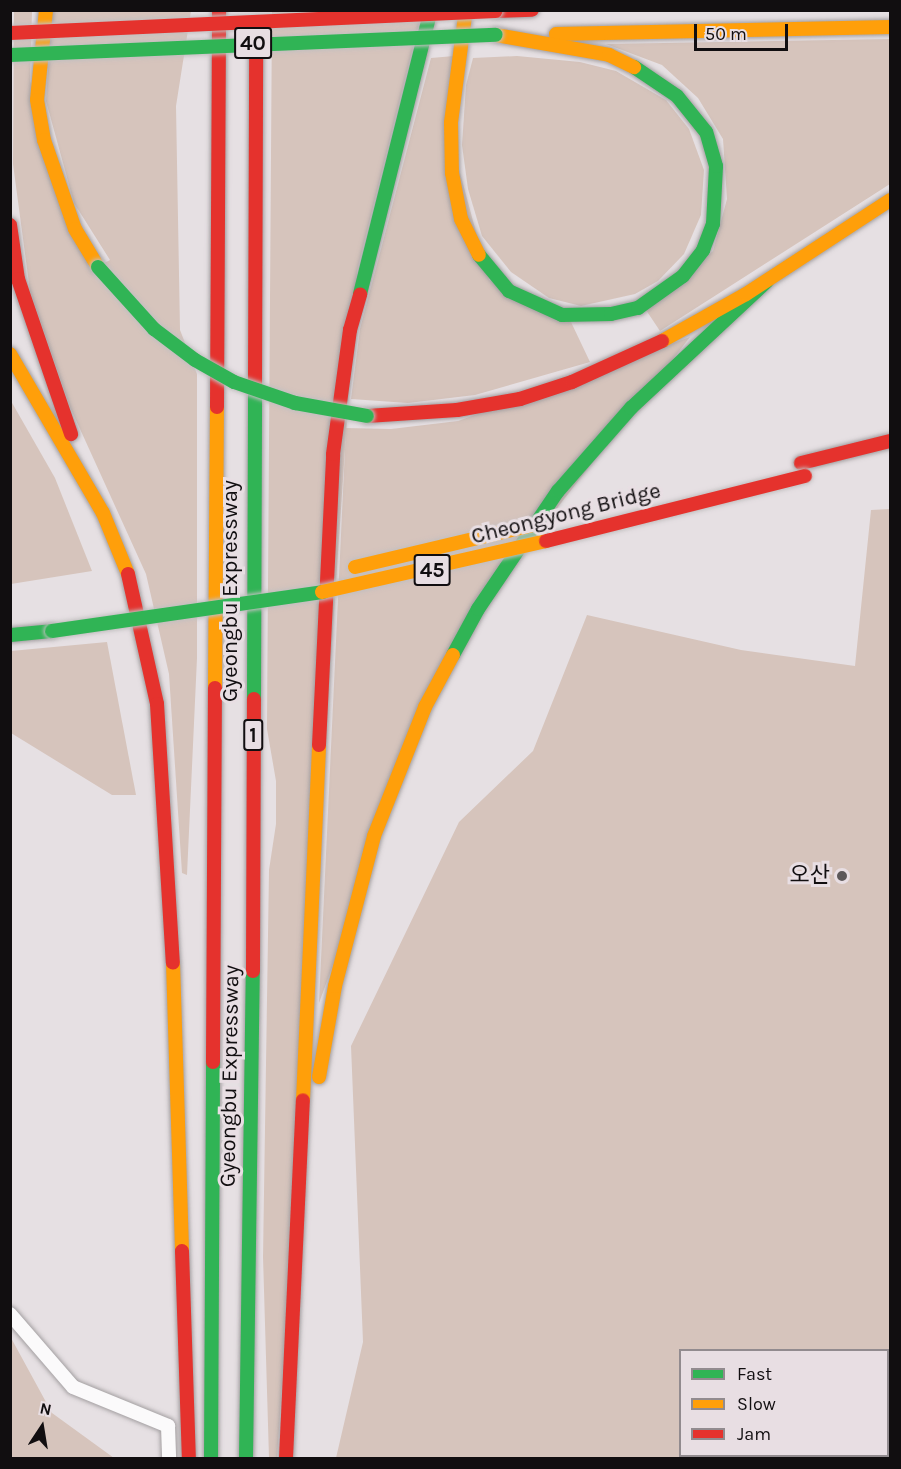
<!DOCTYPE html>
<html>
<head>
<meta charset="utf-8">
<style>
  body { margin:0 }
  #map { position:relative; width:901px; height:1469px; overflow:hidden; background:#e6e0e3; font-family:Karla,"Noto Sans KR",sans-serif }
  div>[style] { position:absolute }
  .green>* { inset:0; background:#d6c4bc }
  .roads { filter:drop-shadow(0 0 2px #a39fa1) drop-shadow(0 0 2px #a39fa1) }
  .street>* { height:14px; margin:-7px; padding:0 7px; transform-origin:7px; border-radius:7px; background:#fbfafb }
  .fast>* { height:14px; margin:-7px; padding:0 7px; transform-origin:7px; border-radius:7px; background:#30b455 }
  .slow>* { height:14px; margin:-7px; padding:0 7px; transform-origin:7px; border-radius:7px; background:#ff9f0a }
  .jam>* { height:14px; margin:-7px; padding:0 7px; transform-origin:7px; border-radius:7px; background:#e5322d }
  .bridges { filter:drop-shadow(0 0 2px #c2bfc0) drop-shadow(0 0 2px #c2bfc0) }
  .fast-bridge>* { height:14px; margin:-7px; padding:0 7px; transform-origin:7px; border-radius:7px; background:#30b455 }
  .slow-bridge>* { height:14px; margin:-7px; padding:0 7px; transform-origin:7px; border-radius:7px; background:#ff9f0a }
  .jam-bridge>* { height:14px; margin:-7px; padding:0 7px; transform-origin:7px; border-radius:7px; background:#e5322d }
  .dots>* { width:16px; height:16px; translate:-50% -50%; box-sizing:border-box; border:3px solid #e8dee3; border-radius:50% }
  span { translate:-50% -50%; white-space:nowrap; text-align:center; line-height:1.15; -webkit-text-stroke:6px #e8dee3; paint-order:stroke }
  .shield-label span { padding:2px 4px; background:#e8dee3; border:2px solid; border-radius:4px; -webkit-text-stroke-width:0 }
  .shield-label { font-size:21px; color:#110e10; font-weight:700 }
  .street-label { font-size:22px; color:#110e10 }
  .poi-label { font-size:22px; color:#110e10 }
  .right { translate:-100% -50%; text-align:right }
  .frame { position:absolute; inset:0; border:12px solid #110e10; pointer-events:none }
  .legend { position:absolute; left:679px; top:1349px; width:210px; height:108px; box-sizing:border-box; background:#e8dee3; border:2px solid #928b8f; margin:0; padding:8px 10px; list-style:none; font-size:18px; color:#110e10 }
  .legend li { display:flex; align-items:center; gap:12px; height:30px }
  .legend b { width:30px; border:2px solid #928b8f }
  .north { position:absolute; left:12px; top:1397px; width:60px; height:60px; -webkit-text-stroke:4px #e8dee3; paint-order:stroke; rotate:12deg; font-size:16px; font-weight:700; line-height:24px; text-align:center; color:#110e10 }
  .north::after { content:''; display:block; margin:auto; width:21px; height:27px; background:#110e10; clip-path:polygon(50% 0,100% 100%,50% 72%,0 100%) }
  .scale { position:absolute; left:694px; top:24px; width:94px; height:27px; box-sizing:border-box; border:3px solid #110e10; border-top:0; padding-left:8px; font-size:18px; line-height:21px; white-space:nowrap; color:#110e10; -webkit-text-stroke:4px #e8dee3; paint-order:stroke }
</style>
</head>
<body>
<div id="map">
  <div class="green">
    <i style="clip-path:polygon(14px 11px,32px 11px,30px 81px,91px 270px,110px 260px,74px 203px,46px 101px,52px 11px,191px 11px,176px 106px,180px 330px,197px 374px,197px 658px,187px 875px,182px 873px,169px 674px,146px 574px,70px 407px,30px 291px,13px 164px)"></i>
    <i style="clip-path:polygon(272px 11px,422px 11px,357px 271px,277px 1458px,269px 1458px,263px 1257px,269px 870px,276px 824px,276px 781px,267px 729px)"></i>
    <i style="clip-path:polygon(890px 39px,890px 184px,660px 331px,646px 310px,713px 251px,727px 199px,723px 139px,698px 98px,662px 65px,606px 44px)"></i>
    <i style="clip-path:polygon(454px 56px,446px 121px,489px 280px,571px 322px,590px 362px,475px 395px,408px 403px,351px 399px,360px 329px,431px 58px)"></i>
    <i style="clip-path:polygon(517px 56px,580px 62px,616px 71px,666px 100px,689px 129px,704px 170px,701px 215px,684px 254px,658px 281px,635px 294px,581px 306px,549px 298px,511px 272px,482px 236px,468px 189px,462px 145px,466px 85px,473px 58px)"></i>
    <i style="clip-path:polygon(690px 337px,450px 646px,319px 1003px,346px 428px,391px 429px,458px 421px)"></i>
    <i style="clip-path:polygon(11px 401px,55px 478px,92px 571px,11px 584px)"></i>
    <i style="clip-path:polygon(evenodd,890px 509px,890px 1458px,336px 1458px,363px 1342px,351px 1046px,459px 822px,533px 751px,587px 615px,741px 650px,855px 666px,871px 510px,890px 509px,680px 1350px,888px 1350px,888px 1456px,680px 1456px,680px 1350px)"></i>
    <i style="clip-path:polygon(107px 642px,136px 795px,112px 795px,11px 733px,11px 651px)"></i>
    <i style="clip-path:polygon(10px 1336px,52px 1413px,114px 1458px,11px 1458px)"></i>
  </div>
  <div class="roads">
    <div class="street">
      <i style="left:10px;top:1314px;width:96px;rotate:49.2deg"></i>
      <i style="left:73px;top:1387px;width:103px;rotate:22.3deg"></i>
      <i style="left:168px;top:1426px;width:32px;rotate:88deg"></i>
    </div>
    <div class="fast">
      <i style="left:479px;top:255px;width:47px;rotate:50.2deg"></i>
      <i style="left:509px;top:291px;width:58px;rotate:24.4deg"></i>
      <i style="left:562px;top:315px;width:49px;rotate:-1.2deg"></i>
      <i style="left:611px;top:314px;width:28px;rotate:-13deg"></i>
      <i style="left:638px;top:308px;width:55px;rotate:-35.4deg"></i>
      <i style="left:683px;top:276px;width:33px;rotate:-52deg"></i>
      <i style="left:703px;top:250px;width:28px;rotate:-69deg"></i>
      <i style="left:713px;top:224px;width:58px;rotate:-87deg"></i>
      <i style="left:716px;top:166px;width:35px;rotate:-106deg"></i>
      <i style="left:706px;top:132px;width:46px;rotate:-128.9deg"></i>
      <i style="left:677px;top:96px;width:52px;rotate:-146deg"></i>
      <i style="left:360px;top:294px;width:285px;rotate:-76deg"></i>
      <i style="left:10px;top:635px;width:42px;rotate:-5.4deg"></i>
      <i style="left:453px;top:655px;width:52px;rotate:-61.5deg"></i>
      <i style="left:478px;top:609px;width:143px;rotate:-55.9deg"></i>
      <i style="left:558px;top:491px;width:111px;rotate:-48.7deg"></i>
      <i style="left:631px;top:408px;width:186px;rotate:-43deg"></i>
      <i style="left:254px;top:699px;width:316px;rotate:-89.8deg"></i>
      <i style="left:211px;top:1458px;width:396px;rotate:-89.7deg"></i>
      <i style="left:246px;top:1458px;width:487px;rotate:-89.2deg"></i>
    </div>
    <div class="slow">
      <i style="left:46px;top:10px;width:90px;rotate:95.7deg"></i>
      <i style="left:37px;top:100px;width:41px;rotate:80.1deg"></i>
      <i style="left:44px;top:140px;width:94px;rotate:70.8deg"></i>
      <i style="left:75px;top:229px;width:44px;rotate:58.8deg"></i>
      <i style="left:465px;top:16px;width:108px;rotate:97.5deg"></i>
      <i style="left:451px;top:123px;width:50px;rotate:88.9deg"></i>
      <i style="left:452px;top:173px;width:47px;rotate:78.9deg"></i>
      <i style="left:461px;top:219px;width:40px;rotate:63.4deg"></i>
      <i style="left:556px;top:34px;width:334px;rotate:-1.2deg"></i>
      <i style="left:496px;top:35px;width:115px;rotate:10deg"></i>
      <i style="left:609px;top:55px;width:28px;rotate:26deg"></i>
      <i style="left:662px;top:341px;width:96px;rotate:-29.2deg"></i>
      <i style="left:746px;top:294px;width:172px;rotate:-33.1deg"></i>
      <i style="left:10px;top:354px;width:184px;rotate:59.7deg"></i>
      <i style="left:103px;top:513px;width:66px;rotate:67.7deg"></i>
      <i style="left:215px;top:688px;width:281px;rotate:-89.6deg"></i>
      <i style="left:173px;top:963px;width:288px;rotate:88.2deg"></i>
      <i style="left:319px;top:1077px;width:92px;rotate:-80deg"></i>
      <i style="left:335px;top:986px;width:155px;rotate:-75.4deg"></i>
      <i style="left:374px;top:836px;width:139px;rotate:-68.4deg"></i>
      <i style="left:425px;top:707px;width:59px;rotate:-61.7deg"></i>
      <i style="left:303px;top:1100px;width:355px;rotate:-87.4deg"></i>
    </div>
    <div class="jam">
      <i style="left:496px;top:11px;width:36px;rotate:-2deg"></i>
      <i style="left:10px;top:225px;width:55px;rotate:81.6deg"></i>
      <i style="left:18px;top:279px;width:164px;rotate:71.1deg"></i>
      <i style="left:255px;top:383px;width:358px;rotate:-89.8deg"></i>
      <i style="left:217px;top:407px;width:397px;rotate:-89.7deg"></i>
      <i style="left:367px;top:416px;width:90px;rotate:-3.8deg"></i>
      <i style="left:457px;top:410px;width:64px;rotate:-9.9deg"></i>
      <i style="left:520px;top:399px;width:55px;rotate:-18.1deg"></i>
      <i style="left:572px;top:382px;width:99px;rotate:-24.5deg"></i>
      <i style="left:801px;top:463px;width:92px;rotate:-13.9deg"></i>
      <i style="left:128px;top:574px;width:133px;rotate:77.4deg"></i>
      <i style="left:157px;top:704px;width:259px;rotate:86.5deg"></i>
      <i style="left:319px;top:745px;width:291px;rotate:-87.2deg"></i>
      <i style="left:333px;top:454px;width:125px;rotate:-82.2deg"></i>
      <i style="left:350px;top:330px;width:37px;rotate:-74deg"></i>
      <i style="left:253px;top:971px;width:272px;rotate:-89.8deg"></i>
      <i style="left:213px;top:1062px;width:374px;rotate:-89.7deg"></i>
      <i style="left:182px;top:1251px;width:207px;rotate:88.1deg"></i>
      <i style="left:286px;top:1458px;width:358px;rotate:-87.3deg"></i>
    </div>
  </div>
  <div class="bridges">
    <div class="fast-bridge">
      <i style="left:10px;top:55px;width:486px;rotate:-2.4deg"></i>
      <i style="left:98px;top:267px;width:84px;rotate:47.9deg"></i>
      <i style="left:154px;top:329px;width:51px;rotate:37.1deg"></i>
      <i style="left:195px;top:360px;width:45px;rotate:29.4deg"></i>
      <i style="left:234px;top:382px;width:65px;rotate:19deg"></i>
      <i style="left:295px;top:403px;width:73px;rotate:10.2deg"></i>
      <i style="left:52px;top:631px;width:273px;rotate:-8.2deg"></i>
    </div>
    <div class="slow-bridge">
      <i style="left:355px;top:567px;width:182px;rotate:-13.3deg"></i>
      <i style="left:322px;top:592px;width:230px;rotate:-12.8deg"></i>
    </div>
    <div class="jam-bridge">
      <i style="left:10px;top:33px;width:486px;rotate:-2.6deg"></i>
      <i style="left:546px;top:541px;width:267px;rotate:-14.1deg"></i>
    </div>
  </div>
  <div class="dots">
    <i style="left:842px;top:876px;background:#5c585a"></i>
  </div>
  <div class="shield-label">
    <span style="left:253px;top:43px">40</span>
    <span style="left:432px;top:570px">45</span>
    <span style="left:253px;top:735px">1</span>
  </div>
  <div class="street-label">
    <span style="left:566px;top:514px;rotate:-14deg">Cheongyong Bridge</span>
    <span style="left:231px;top:591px;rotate:-90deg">Gyeongbu Expressway</span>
    <span style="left:230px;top:1076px;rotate:-89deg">Gyeongbu Expressway</span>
  </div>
  <div class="poi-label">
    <span class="right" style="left:830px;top:876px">오산</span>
  </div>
  <div class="frame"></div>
  <ul class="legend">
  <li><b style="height:8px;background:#30b455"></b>Fast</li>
  <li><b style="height:8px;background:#ff9f0a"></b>Slow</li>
  <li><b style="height:8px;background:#e5322d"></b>Jam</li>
  </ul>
  <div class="north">N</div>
  <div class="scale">50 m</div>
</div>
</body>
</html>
